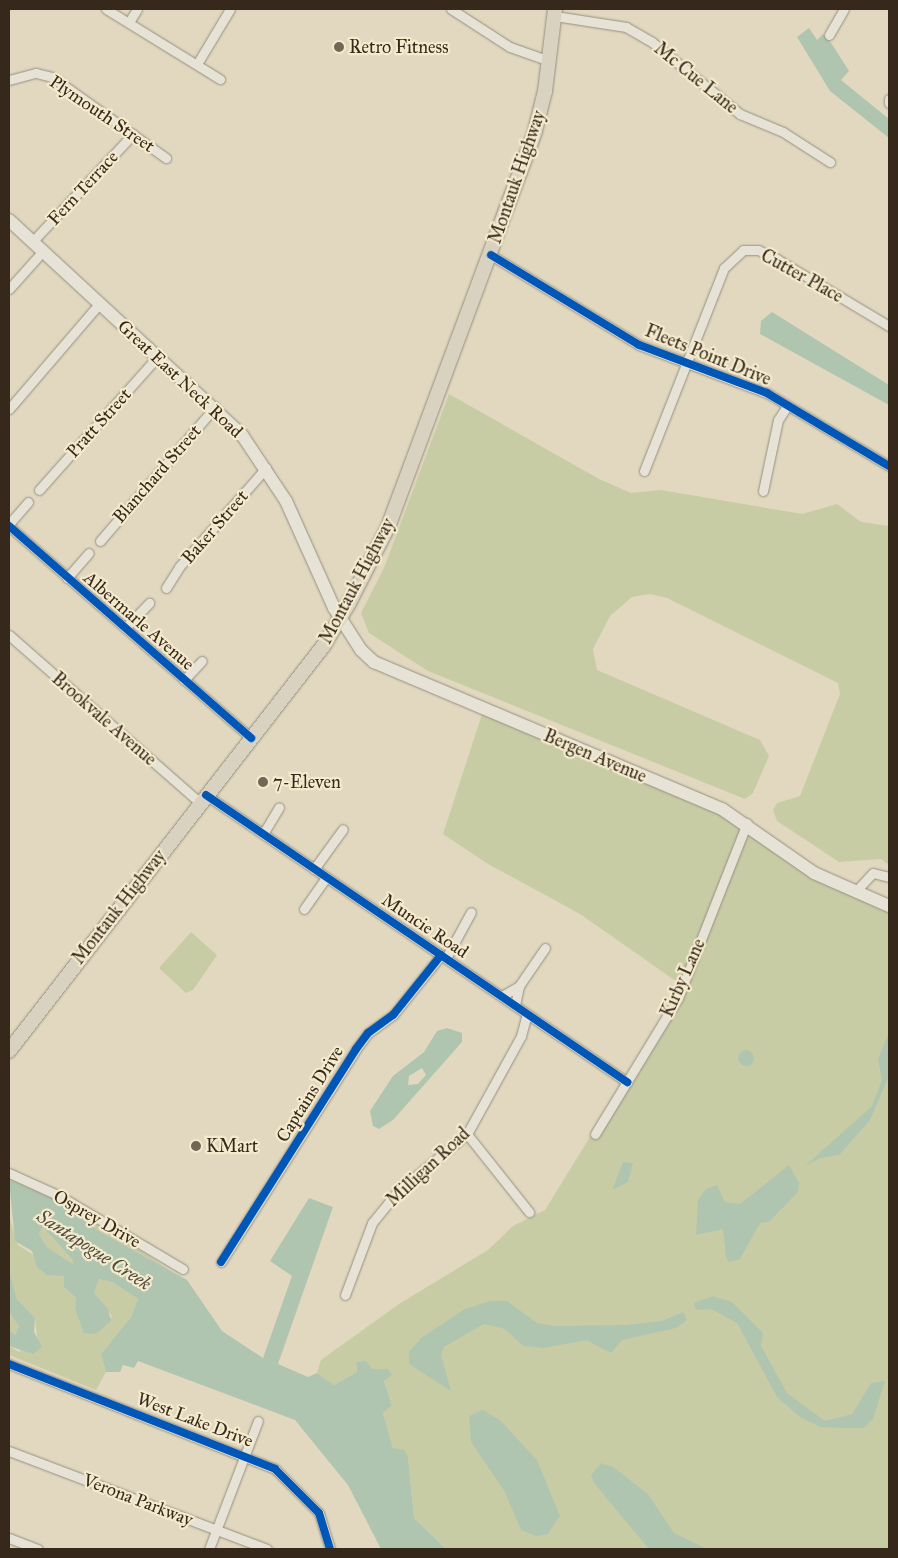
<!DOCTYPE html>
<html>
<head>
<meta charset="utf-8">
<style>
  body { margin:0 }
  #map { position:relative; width:898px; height:1558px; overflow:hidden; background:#e1d8bf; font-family:"IM FELL Great Primer",serif }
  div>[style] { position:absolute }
  .green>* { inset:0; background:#c8cca5 }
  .water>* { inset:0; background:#afc5b0 }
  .round { border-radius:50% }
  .roads { filter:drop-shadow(0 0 1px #968f80) drop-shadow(0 0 1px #968f80) }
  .minor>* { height:9px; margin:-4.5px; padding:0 4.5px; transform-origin:4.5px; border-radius:4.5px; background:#e6e2d6 }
  .secondary>* { height:12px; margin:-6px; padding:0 6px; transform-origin:6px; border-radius:6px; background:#e6e2d6 }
  .primary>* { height:14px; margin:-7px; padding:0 7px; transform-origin:7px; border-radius:7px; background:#dad2c1 }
  .cycleway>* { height:8px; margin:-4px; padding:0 4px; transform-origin:4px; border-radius:4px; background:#0057b8 }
  .dots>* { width:14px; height:14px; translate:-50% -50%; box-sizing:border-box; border:2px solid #f4eacd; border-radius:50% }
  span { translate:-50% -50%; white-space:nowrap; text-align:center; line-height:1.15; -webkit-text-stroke:4.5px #f4eacd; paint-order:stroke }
  .poi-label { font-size:18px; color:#36281b }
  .left { translate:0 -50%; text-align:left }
  .street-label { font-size:18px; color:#36281b }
  .water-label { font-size:19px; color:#4f4d3f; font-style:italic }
  .frame { position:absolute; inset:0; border:10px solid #36281b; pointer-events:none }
</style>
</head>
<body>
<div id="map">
  <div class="green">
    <i style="clip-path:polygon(449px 394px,599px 479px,631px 493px,661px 490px,802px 514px,837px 504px,861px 522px,889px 526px,889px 865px,881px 859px,839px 862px,777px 821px,773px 810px,777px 803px,800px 796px,840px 694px,838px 683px,667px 598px,650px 594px,632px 597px,610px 616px,593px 649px,597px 670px,760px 740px,769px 756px,753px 793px,745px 799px,428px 671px,369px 633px,361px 613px,384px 568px)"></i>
    <i style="clip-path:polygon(484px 708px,722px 809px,792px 858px,889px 906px,889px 1549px,446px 1549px,414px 1518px,408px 1457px,393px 1448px,383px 1413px,392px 1404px,384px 1381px,372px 1369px,356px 1363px,357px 1372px,334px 1385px,317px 1373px,321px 1360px,399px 1304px,488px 1250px,513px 1226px,545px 1210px,683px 986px,580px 914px,488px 864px,443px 834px)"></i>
    <i style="clip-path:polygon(191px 932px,217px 955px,193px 990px,186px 993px,159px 968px)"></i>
    <i style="clip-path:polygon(9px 1176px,60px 1198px,173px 1272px,99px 1231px,62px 1203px,9px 1180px)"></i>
    <i style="clip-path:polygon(9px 1216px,18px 1245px,64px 1275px,64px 1287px,76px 1298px,75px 1309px,96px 1334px,112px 1316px,94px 1293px,99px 1279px,112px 1282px,138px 1299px,131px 1317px,101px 1354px,106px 1372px,96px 1390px,9px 1355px,9px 1346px,19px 1352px,37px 1337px,35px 1318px,17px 1299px,9px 1270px)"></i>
    <i style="clip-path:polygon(43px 1227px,72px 1259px,73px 1264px,47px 1247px,39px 1234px)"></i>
    <i style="clip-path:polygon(11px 1311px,19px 1326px,15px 1335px,9px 1329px)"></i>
  </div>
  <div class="water">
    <i style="clip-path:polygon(809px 28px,817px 40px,823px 34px,828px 38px,849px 71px,841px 80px,889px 119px,889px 138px,830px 91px,797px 37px)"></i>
    <i style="clip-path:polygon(772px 312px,889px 385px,889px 405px,760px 334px,761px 321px)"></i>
    <i style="clip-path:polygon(evenodd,447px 1028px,462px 1033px,462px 1042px,393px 1120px,379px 1129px,373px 1126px,370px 1111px,393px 1076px,424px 1052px,437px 1031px,447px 1028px,422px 1068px,426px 1075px,418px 1084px,408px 1085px,409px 1076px,422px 1068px)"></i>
    <i style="clip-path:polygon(889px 1033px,889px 1076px,870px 1120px,839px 1155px,820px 1158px,805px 1166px,872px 1106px,882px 1080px,878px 1059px)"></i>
    <i class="round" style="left:738px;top:1050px;width:16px;height:16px"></i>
    <i style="clip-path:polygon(623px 1162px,633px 1163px,628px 1182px,612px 1190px)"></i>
    <i style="clip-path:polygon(789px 1165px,799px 1183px,798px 1192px,769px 1222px,760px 1223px,740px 1259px,729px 1262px,726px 1257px,723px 1229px,696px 1235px,698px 1200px,706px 1189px,717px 1185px,725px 1202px,740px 1204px)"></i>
    <i style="clip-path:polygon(evenodd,9px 1180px,62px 1203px,99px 1231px,187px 1280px,222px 1331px,263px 1358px,292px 1276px,270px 1261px,309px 1198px,333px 1207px,278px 1364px,308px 1377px,317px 1373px,334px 1385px,357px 1372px,356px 1362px,366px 1361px,372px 1369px,388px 1369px,392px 1375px,384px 1381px,392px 1405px,383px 1413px,393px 1448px,404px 1450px,408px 1457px,414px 1518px,446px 1549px,381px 1549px,348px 1485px,295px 1420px,138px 1361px,134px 1368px,123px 1365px,120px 1372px,106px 1372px,101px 1354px,131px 1317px,138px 1299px,112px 1282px,99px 1279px,94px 1293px,108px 1309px,111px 1321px,96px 1334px,84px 1333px,75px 1309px,76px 1298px,64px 1287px,64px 1276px,47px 1275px,37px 1267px,32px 1251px,15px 1241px,9px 1180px,43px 1227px,72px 1259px,73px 1264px,47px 1247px,39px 1234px,43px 1227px)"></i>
    <i style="clip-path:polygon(9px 1270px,17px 1299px,35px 1318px,34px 1332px,42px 1347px,33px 1354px,9px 1346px,9px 1329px,15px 1335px,19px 1326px,9px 1312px)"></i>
    <i style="clip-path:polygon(713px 1296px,732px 1302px,763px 1333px,761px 1346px,787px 1393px,825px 1421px,852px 1414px,871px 1383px,885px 1381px,873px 1419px,863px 1428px,844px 1428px,820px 1427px,800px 1417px,777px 1397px,737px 1323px,711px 1309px,696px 1310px,694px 1303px)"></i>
    <i style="clip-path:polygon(490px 1301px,507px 1301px,537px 1323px,554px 1326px,626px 1325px,662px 1321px,683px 1312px,687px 1320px,676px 1328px,622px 1340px,611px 1353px,586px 1340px,544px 1348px,523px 1346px,505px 1329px,484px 1324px,444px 1347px,441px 1355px,451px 1391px,409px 1364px,409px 1352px,421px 1338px,465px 1309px)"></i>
    <i style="clip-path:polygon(483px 1410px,500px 1420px,537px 1460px,560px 1516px,548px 1534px,536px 1536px,521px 1530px,505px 1492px,471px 1442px,469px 1416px)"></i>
    <i style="clip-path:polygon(601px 1463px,613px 1467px,648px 1494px,674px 1533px,707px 1549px,649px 1549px,594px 1483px,591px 1475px)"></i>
  </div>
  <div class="roads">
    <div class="minor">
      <i style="left:106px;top:9px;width:134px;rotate:31.6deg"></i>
      <i style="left:451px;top:9px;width:70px;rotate:32.8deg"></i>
      <i style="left:510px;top:47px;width:42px;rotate:19.3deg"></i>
      <i style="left:555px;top:16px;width:72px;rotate:8.8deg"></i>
      <i style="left:626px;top:27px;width:30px;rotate:30deg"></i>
      <i style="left:652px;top:42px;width:114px;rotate:39.3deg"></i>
      <i style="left:740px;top:114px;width:47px;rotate:22.7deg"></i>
      <i style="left:783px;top:132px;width:56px;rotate:32.6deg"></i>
      <i style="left:129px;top:22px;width:15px;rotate:-58deg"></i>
      <i style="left:829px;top:35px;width:30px;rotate:-60deg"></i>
      <i style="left:197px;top:64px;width:64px;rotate:-59deg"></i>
      <i style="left:9px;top:80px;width:28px;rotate:-15deg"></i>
      <i style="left:36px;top:73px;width:16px;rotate:14deg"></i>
      <i style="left:52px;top:77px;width:140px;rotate:35.4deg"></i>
      <i style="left:889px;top:99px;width:4px;rotate:90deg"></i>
      <i style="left:32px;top:242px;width:148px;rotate:-46.9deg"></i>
      <i style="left:491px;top:255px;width:173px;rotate:31.3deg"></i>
      <i style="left:639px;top:345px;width:137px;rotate:20.6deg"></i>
      <i style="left:767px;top:393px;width:142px;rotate:30.9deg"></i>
      <i style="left:9px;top:289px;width:50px;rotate:-48.3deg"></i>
      <i style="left:9px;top:409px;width:138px;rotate:-49.4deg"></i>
      <i style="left:644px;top:471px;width:218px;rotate:-68.5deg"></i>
      <i style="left:724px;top:268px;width:26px;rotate:-43deg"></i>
      <i style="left:743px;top:250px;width:15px"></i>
      <i style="left:758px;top:250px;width:21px;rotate:25deg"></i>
      <i style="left:777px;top:259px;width:131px;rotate:30.9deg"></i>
      <i style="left:39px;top:490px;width:179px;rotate:-48.4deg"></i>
      <i style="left:763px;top:491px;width:73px;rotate:-78.1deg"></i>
      <i style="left:778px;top:420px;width:17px;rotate:-57deg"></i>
      <i style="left:9px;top:524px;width:29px;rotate:-49deg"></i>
      <i style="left:9px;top:526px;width:322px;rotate:41.2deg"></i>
      <i style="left:100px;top:541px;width:177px;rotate:-49.4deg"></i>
      <i style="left:67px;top:578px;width:33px;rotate:-49deg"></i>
      <i style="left:166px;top:588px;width:25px;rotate:-58deg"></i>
      <i style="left:179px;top:567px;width:132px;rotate:-48.7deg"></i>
      <i style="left:125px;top:628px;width:35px;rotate:-46deg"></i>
      <i style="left:9px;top:635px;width:254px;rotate:41.3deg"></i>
      <i style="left:184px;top:680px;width:26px;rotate:-47deg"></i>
      <i style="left:206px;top:795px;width:510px;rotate:34.28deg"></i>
      <i style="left:263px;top:834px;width:31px;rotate:-59deg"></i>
      <i style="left:314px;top:869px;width:49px;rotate:-54.1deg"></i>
      <i style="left:855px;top:892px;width:26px;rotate:-47deg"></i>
      <i style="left:873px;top:873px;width:16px;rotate:14deg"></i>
      <i style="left:304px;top:909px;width:39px;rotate:-55deg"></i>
      <i style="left:446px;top:958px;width:52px;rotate:-61.5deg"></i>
      <i style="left:502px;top:996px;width:20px;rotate:-30deg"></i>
      <i style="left:515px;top:1005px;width:19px;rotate:-78deg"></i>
      <i style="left:519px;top:986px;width:46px;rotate:-55.6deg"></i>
      <i style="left:467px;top:1134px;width:100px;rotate:51.5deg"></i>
      <i style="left:595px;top:1134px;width:159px;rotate:-58.6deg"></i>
      <i style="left:678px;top:998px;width:188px;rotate:-68.5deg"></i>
      <i style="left:9px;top:1173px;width:56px;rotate:24.3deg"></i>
      <i style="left:60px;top:1196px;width:143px;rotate:30.7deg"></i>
      <i style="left:221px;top:1262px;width:252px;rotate:-57.6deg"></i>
      <i style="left:356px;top:1049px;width:20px;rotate:-53deg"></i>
      <i style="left:368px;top:1033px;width:31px;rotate:-36deg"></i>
      <i style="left:393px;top:1015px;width:77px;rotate:-51.3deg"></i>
      <i style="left:345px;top:1295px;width:77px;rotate:-69.4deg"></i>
      <i style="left:372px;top:1223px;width:41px;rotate:-50.9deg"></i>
      <i style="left:398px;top:1191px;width:89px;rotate:-39.6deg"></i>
      <i style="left:467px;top:1134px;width:112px;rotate:-61.1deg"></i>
      <i style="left:521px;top:1036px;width:23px;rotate:-75deg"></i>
      <i style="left:9px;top:1364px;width:286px;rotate:21.5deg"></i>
      <i style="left:275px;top:1469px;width:62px;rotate:45deg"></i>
      <i style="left:319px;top:1513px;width:38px;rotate:73deg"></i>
      <i style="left:9px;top:1451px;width:276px;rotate:20.8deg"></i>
      <i style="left:9px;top:1538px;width:31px;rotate:21deg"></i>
      <i style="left:209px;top:1549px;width:137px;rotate:-69.1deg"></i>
    </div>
    <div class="secondary">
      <i style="left:9px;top:220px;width:317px;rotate:42.7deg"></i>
      <i style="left:242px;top:435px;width:79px;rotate:56.3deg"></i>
      <i style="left:286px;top:501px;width:117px;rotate:65.8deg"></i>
      <i style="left:334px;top:608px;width:50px;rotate:57.3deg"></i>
      <i style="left:361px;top:650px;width:18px;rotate:43deg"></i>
      <i style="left:374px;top:662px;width:378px;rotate:22.9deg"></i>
      <i style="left:722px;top:809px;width:112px;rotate:34.8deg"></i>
      <i style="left:814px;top:873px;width:82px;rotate:23.7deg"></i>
    </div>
    <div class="primary">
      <i style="left:9px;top:1051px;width:514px;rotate:-52.19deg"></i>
      <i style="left:324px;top:645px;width:49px;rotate:-59.2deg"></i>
      <i style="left:349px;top:603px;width:85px;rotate:-62.8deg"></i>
      <i style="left:388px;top:527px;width:422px;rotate:-69.6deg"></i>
      <i style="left:535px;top:131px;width:41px;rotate:-76deg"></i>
      <i style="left:545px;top:91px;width:83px;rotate:-83deg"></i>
    </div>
  </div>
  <div class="cycleway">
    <i style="left:491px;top:255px;width:173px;rotate:31.3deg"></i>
    <i style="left:639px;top:345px;width:137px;rotate:20.6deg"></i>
    <i style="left:767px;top:393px;width:142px;rotate:30.9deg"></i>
    <i style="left:9px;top:526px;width:322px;rotate:41.2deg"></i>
    <i style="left:206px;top:795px;width:510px;rotate:34.28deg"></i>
    <i style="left:221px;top:1262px;width:252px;rotate:-57.6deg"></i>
    <i style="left:356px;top:1049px;width:20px;rotate:-53deg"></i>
    <i style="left:368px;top:1033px;width:31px;rotate:-36deg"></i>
    <i style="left:393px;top:1015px;width:77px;rotate:-51.3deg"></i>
    <i style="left:9px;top:1364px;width:286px;rotate:21.5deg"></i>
    <i style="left:275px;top:1469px;width:62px;rotate:45deg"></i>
    <i style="left:319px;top:1513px;width:38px;rotate:73deg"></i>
  </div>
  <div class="dots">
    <i style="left:339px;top:47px;background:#726654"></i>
    <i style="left:263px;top:782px;background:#726654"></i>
    <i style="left:196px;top:1146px;background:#726654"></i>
  </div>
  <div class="poi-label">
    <span class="left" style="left:349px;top:47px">Retro Fitness</span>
    <span class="left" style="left:273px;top:782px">7-Eleven</span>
    <span class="left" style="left:206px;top:1146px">KMart</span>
  </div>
  <div class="street-label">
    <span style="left:696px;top:78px;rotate:39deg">Mc Cue Lane</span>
    <span style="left:102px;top:114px;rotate:34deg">Plymouth Street</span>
    <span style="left:517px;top:177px;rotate:-71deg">Montauk Highway</span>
    <span style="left:83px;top:188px;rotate:-47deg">Fern Terrace</span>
    <span style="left:802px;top:276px;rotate:29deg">Cutter Place</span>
    <span style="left:708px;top:355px;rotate:22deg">Fleets Point Drive</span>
    <span style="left:180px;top:379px;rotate:43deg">Great East Neck Road</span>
    <span style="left:99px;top:423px;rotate:-48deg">Pratt Street</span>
    <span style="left:157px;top:474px;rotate:-49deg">Blanchard Street</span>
    <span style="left:215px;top:527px;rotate:-49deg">Baker Street</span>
    <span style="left:357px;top:581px;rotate:-62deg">Montauk Highway</span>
    <span style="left:139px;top:621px;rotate:41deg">Albermarle Avenue</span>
    <span style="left:104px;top:719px;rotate:41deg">Brookvale Avenue</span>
    <span style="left:595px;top:756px;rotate:23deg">Bergen Avenue</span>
    <span style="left:119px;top:907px;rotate:-52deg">Montauk Highway</span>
    <span style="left:425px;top:926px;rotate:34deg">Muncie Road</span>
    <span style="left:683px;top:978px;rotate:-66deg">Kirby Lane</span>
    <span style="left:310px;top:1094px;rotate:-58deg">Captains Drive</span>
    <span style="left:428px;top:1167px;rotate:-43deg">Milligan Road</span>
    <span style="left:97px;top:1219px;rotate:30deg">Osprey Drive</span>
    <span style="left:195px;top:1420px;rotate:21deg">West Lake Drive</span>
    <span style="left:138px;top:1500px;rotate:21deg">Verona Parkway</span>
  </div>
  <div class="water-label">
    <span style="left:94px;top:1250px;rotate:33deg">Santapogue Creek</span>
  </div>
  <div class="frame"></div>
</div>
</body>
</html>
